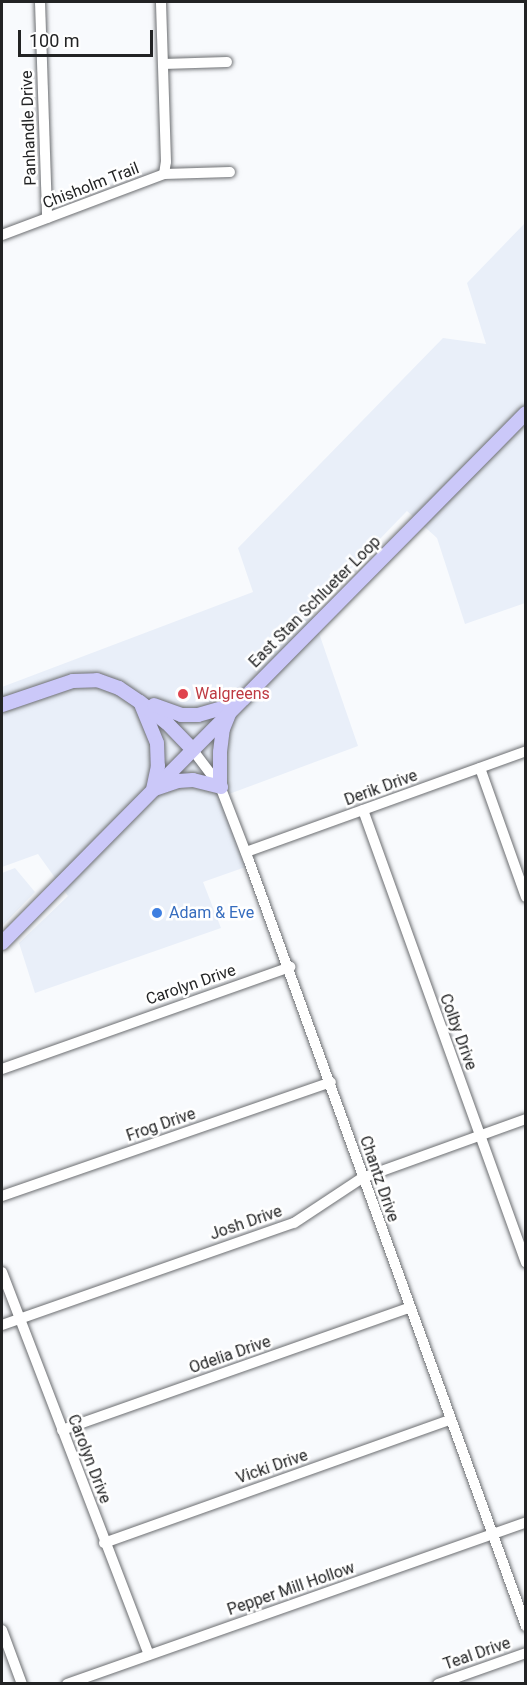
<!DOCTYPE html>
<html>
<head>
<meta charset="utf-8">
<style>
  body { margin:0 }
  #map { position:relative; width:527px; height:1685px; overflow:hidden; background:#f8fafd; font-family:Roboto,sans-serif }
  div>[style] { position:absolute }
  .built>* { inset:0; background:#e9eff9 }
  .roads { filter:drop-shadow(0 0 2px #6c6e71) drop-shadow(0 0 2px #6c6e71) }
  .minor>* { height:10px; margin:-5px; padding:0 5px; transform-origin:5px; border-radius:5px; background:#fff }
  .major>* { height:14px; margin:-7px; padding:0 7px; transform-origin:7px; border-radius:7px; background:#cbc8f9 }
  .dots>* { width:16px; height:16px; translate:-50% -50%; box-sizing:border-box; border:3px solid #fff; border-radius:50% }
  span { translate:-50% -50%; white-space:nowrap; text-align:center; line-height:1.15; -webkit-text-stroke:5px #fff; paint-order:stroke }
  .street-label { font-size:16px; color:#222324 }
  .health-label { font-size:16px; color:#be3a42 }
  .left { translate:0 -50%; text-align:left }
  .shop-label { font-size:16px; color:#366cbe }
  .frame { position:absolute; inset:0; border:3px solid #222324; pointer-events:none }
  .scale { position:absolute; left:18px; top:30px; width:135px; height:27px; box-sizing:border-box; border:3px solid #222324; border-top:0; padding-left:8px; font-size:18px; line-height:21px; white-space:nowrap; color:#222324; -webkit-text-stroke:4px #fff; paint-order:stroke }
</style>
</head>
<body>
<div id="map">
  <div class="built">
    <i style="clip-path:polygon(525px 223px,525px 603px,465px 624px,437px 538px,407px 511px,311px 610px,358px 746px,229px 794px,254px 864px,203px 882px,221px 928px,35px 993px,19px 943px,68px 896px,38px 854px,2px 867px,2px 687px,253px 592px,238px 548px,443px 338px,486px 344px,467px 283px)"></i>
    <i style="clip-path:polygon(15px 868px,35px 892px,2px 926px,2px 873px)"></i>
  </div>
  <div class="roads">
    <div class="minor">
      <i style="left:40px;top:2px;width:216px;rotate:88.1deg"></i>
      <i style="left:163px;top:64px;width:64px;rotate:-1.8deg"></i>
      <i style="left:164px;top:174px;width:66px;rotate:-1.7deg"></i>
      <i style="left:2px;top:235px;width:173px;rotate:-20.6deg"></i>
      <i style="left:164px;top:174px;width:12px;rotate:-81deg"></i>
      <i style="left:166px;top:162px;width:160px;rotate:-91.8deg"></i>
      <i style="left:192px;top:749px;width:46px;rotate:52.9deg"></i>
      <i style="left:220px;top:786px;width:80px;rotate:68.9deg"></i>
      <i style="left:249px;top:861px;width:814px;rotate:70.1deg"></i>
      <i style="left:480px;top:768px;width:137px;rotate:70.4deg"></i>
      <i style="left:363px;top:810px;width:481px;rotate:70.2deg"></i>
      <i style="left:246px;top:852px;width:298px;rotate:-19.8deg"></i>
      <i style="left:2px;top:1069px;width:306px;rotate:-19.5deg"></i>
      <i style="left:2px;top:1196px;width:348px;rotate:-19.1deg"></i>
      <i style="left:2px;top:1272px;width:410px;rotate:69deg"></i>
      <i style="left:2px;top:1325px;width:309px;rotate:-19.3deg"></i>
      <i style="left:294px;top:1223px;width:82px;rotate:-33.5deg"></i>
      <i style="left:362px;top:1178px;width:174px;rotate:-19.8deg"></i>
      <i style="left:62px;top:1430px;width:368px;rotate:-19.4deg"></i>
      <i style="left:104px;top:1543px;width:367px;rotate:-19.6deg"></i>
      <i style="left:2px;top:1630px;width:58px;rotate:69.7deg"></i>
      <i style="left:67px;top:1684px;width:487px;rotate:-19.4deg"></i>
      <i style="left:438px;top:1684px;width:93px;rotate:-19.4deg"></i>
    </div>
    <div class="major">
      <i style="left:141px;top:704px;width:42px;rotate:67.7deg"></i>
      <i style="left:157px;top:743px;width:23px;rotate:88deg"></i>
      <i style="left:158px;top:766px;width:24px;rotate:102deg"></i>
      <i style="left:2px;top:705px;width:75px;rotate:-18.7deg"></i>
      <i style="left:73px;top:681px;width:24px;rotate:-2deg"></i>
      <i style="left:97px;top:680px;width:23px;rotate:20deg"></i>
      <i style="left:119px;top:688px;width:25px;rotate:34deg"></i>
      <i style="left:140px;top:702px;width:34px;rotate:38deg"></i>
      <i style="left:167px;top:723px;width:36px;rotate:46deg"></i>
      <i style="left:154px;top:705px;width:29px;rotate:20deg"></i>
      <i style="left:181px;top:715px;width:17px"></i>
      <i style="left:198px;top:715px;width:36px;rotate:-16deg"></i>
      <i style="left:220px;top:786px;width:34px;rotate:-90deg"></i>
      <i style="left:220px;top:752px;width:23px;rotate:-83deg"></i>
      <i style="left:223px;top:729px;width:16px;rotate:-68deg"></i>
      <i style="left:155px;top:789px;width:24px;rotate:-19deg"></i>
      <i style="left:178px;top:781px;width:15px;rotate:-4deg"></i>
      <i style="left:193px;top:780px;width:29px;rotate:14deg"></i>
      <i style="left:2px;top:943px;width:745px;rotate:-45.33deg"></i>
    </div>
  </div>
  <div class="dots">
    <i style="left:183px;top:694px;background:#e0444e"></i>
    <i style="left:157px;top:913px;background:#3f7fe0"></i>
  </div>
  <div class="street-label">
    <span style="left:29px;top:128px;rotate:-92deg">Panhandle Drive</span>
    <span style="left:91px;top:186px;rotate:-21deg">Chisholm Trail</span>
    <span style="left:315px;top:602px;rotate:-45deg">East Stan Schlueter Loop</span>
    <span style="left:381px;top:788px;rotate:-20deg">Derik Drive</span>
    <span style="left:191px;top:985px;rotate:-19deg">Carolyn Drive</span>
    <span style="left:458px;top:1032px;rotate:70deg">Colby Drive</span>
    <span style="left:161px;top:1125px;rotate:-19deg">Frog Drive</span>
    <span style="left:379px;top:1179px;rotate:71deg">Chantz Drive</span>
    <span style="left:246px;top:1223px;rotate:-19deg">Josh Drive</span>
    <span style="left:230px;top:1355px;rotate:-19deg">Odelia Drive</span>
    <span style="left:89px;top:1459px;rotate:69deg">Carolyn Drive</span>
    <span style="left:272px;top:1467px;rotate:-19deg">Vicki Drive</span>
    <span style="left:291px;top:1589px;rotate:-19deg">Pepper Mill Hollow</span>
    <span style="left:477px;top:1654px;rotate:-19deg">Teal Drive</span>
  </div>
  <div class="health-label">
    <span class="left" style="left:195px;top:694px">Walgreens</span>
  </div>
  <div class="shop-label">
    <span class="left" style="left:169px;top:913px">Adam &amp; Eve</span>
  </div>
  <div class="frame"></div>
  <div class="scale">100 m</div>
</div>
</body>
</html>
